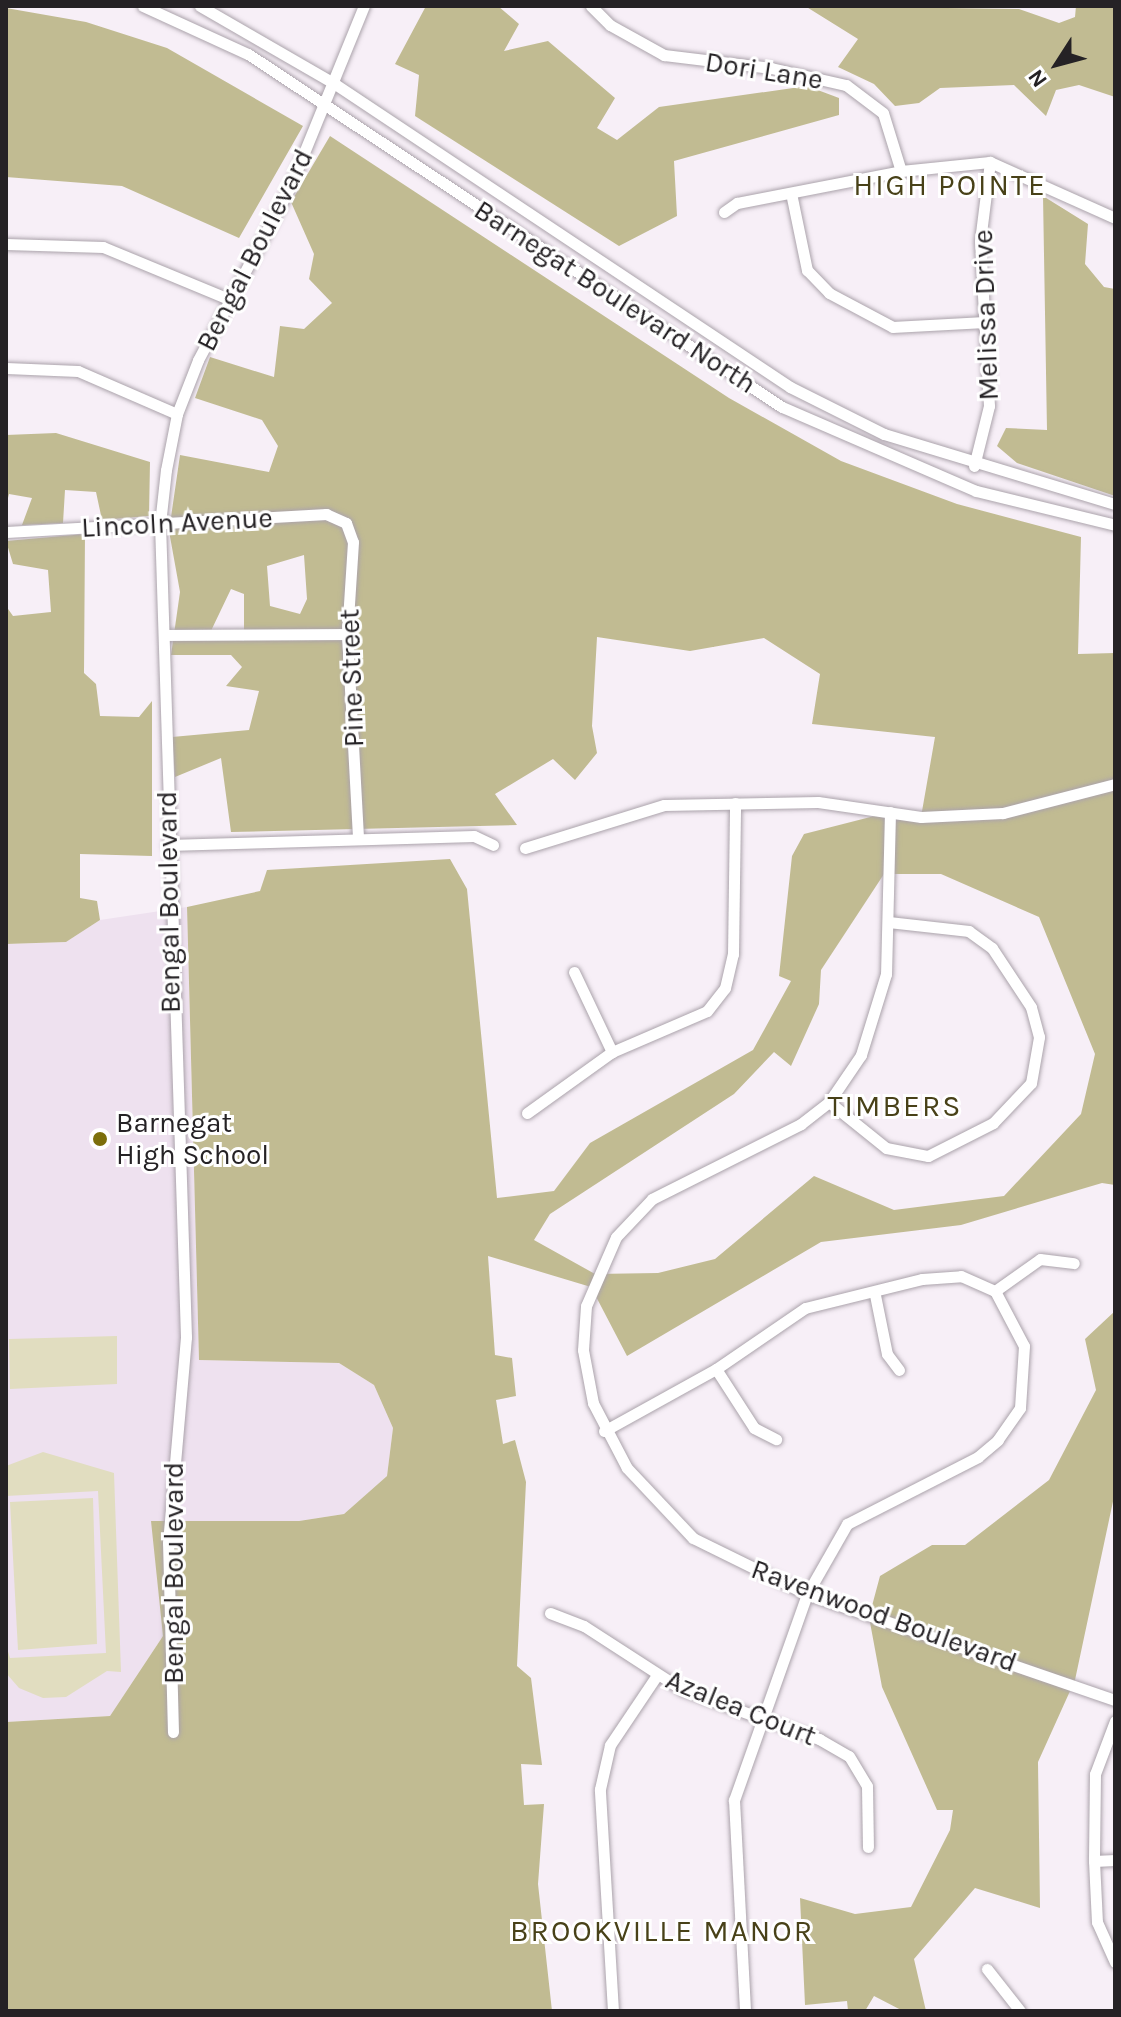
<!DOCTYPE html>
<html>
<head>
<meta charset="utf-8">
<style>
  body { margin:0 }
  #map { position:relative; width:1121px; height:2017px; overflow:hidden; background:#f7eff7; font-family:Karla,sans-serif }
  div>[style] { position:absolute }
  .built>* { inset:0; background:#eee1ef }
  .green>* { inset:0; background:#e1ddc0 }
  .forest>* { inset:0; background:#c1bb92 }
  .roads { filter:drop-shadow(0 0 2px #aba3ab) drop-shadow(0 0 2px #aba3ab) }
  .minor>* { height:11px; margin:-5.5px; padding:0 5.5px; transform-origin:5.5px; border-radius:5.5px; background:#fff }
  .dots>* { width:22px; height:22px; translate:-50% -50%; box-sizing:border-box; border:4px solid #fff; border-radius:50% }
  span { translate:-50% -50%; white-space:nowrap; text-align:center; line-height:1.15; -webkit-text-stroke:6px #fff; paint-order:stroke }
  .street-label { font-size:28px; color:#252225 }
  .poi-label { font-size:28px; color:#252225 }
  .left { translate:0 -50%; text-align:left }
  .neighbourhood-label { font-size:30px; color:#484118; letter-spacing:2px }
  .frame { position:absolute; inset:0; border:8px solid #252225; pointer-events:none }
  .north { position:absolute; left:1017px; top:24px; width:80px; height:80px; -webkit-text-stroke:6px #fff; paint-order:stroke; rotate:234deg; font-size:22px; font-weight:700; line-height:32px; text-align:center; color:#252225 }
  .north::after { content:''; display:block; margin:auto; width:28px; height:36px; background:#252225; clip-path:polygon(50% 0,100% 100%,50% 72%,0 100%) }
</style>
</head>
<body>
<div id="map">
  <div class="built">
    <i style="clip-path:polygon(187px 907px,199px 1360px,339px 1363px,374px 1385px,393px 1428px,387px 1476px,344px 1514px,299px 1521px,152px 1521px,163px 1636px,110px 1716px,6px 1722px,6px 944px,66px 942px,100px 920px)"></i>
  </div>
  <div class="green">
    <i style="clip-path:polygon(117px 1336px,117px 1384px,10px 1389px,9px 1339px)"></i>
    <i style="clip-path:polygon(43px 1452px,114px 1473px,121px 1672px,107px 1671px,66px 1697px,43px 1698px,19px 1688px,6px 1673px,6px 1645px,10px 1658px,106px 1653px,98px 1491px,6px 1496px,6px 1466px)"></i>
    <i style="clip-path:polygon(93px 1498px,97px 1644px,18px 1650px,10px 1502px)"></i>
  </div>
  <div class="forest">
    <i style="clip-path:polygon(426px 6px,498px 6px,519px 24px,504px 51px,548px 41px,615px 98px,597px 128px,617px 140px,659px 107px,807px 86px,839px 98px,839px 115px,674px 161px,677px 216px,619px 246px,415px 116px,419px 75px,395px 64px)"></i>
    <i style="clip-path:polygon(805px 6px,1019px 9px,1059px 23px,1075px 17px,1076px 6px,1115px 6px,1115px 97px,1079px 85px,1056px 90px,1046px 116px,1014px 85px,940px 88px,919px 103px,895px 106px,874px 84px,838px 67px,858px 39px)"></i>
    <i style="clip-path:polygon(6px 8px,86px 22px,167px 48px,303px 126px,239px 238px,122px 186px,6px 177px)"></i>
    <i style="clip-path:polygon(evenodd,330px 136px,729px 398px,841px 461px,957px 504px,1081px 537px,1078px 654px,1115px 653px,1115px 1185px,1102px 1183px,961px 1225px,821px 1242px,627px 1356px,591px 1287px,488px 1256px,495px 1355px,512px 1358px,516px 1396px,496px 1400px,503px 1444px,515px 1440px,526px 1482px,517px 1666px,531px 1678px,542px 1765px,521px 1764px,524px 1805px,544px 1804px,538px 1884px,552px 2011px,6px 2011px,6px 1722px,110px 1716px,163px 1636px,151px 1521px,299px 1521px,344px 1514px,387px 1476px,393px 1428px,374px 1385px,339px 1363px,199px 1360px,187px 907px,260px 891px,267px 870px,450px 859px,467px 889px,497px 1198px,554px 1191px,590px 1143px,753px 1050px,791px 981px,779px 976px,792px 856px,804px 834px,890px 812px,921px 817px,935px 737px,812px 724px,820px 674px,764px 638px,690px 651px,597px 637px,592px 726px,597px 753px,575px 780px,553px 759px,495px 794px,517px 825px,231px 832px,221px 758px,175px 777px,172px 737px,249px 730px,259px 691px,226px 686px,242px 667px,231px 655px,171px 655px,180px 592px,169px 531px,180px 455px,269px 472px,278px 446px,262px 420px,195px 398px,210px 357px,274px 377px,280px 326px,304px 329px,332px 303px,309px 279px,314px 254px,291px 202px,330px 136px,304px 555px,307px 599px,300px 614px,270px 606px,267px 566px,304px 555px,330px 136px,231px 589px,244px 594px,244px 641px,209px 635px,231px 589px,330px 136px,884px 874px,941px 874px,1039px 917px,1095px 1054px,1081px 1114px,1004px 1196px,894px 1210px,814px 1176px,715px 1259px,658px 1273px,595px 1274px,534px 1240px,550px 1214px,734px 1094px,774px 1052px,791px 1066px,819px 1004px,821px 970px,884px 874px)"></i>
    <i style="clip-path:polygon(1043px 196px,1088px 224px,1085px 264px,1104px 287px,1115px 289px,1115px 496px,1017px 463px,997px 446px,1006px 428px,1047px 430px)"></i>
    <i style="clip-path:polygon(56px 433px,150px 462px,149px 516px,102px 520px,96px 492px,65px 490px,63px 523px,22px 525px,32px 498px,9px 494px,6px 506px,6px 435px)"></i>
    <i style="clip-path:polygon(85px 534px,84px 673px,96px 684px,100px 716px,139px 717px,152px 701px,152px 856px,80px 854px,80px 898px,97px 901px,100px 920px,66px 942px,6px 944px,6px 606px,13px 616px,51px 612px,48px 570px,13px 564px,6px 541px)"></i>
    <i style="clip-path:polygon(1115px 1311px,1115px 1492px,1075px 1680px,1038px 1762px,1040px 1908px,975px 1888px,914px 1959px,926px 2011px,903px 2011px,874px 1996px,865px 2011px,848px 2011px,847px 2001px,805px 2005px,800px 1898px,855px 1914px,911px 1907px,950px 1830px,953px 1810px,937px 1810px,882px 1687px,869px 1617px,880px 1576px,932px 1545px,965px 1545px,1049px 1480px,1096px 1390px,1085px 1339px)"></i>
  </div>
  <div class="roads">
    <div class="minor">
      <i style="left:143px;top:6px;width:115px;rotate:24.6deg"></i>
      <i style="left:248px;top:54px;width:640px;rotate:33.47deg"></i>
      <i style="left:782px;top:407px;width:211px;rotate:23.4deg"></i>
      <i style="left:976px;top:491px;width:143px;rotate:13.7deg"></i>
      <i style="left:200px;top:6px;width:156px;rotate:30deg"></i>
      <i style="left:335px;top:84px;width:547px;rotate:33.66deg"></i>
      <i style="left:790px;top:387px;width:105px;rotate:26.6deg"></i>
      <i style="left:884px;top:434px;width:241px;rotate:16.9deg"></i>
      <i style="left:591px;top:6px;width:27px;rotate:45deg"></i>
      <i style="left:610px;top:25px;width:62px;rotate:29.1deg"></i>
      <i style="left:664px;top:55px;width:108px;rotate:6.9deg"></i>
      <i style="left:771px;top:68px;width:77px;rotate:12.8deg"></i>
      <i style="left:846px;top:85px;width:46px;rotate:37.1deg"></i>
      <i style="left:883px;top:113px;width:61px;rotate:72.8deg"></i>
      <i style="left:791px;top:193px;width:79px;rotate:78.3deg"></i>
      <i style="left:807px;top:270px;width:32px;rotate:46deg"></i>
      <i style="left:829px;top:293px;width:72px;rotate:28deg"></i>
      <i style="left:893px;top:327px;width:91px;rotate:-3.1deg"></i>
      <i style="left:724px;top:212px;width:16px;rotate:-35deg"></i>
      <i style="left:737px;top:203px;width:167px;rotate:-11deg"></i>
      <i style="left:901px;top:171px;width:89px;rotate:-5.8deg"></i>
      <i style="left:990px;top:162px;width:137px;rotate:24.1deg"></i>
      <i style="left:6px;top:244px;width:97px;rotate:1.8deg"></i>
      <i style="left:103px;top:247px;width:133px;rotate:22.5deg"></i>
      <i style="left:6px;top:368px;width:72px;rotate:2.4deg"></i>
      <i style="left:78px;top:371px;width:108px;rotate:23.5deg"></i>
      <i style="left:974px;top:466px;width:62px;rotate:-76deg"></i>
      <i style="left:989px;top:406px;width:165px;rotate:-93.1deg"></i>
      <i style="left:980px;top:241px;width:80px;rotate:-82.8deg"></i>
      <i style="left:6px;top:532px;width:321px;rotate:-3.2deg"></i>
      <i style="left:326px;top:514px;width:22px;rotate:24deg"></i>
      <i style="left:346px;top:523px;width:20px;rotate:70deg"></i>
      <i style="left:353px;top:542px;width:92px;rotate:93.7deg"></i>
      <i style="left:347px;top:634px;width:202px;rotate:86.9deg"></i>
      <i style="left:164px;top:635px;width:183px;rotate:-0.3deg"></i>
      <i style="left:890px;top:812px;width:162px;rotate:91.4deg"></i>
      <i style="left:886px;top:974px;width:85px;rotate:107.2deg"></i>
      <i style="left:861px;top:1055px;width:57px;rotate:124.2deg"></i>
      <i style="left:829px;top:1102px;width:36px;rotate:142deg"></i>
      <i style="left:801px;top:1124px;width:167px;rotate:153.3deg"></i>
      <i style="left:652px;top:1199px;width:52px;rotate:133.5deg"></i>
      <i style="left:616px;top:1237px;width:75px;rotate:113.5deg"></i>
      <i style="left:586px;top:1306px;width:44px;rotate:93.9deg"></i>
      <i style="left:583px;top:1350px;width:54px;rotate:79.3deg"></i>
      <i style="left:593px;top:1403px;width:73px;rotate:62.4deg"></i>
      <i style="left:627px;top:1468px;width:96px;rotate:46.7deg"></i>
      <i style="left:693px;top:1538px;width:127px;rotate:26.2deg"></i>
      <i style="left:807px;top:1594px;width:326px;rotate:19deg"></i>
      <i style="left:168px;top:845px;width:306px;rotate:-1.7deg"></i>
      <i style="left:474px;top:836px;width:21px;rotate:25deg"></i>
      <i style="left:525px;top:848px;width:145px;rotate:-17.2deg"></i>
      <i style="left:664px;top:805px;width:154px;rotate:-1.1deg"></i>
      <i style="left:818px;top:802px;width:104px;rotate:8.3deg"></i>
      <i style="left:921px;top:817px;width:82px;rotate:-2.8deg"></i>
      <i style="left:1003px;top:813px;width:116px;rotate:-14.5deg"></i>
      <i style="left:574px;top:972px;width:89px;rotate:64.6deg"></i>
      <i style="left:829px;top:1102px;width:73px;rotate:38.9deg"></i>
      <i style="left:886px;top:1148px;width:43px;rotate:10.8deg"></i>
      <i style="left:928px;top:1156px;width:73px;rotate:-26.9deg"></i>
      <i style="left:993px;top:1123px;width:55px;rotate:-46.5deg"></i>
      <i style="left:1031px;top:1083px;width:47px;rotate:-80.1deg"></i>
      <i style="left:1039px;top:1037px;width:31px;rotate:-105deg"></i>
      <i style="left:1031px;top:1007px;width:71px;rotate:-123.5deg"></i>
      <i style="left:992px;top:948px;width:29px;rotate:-144deg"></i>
      <i style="left:969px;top:931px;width:81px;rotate:-173.6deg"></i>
      <i style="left:527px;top:1113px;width:105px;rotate:-35.7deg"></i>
      <i style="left:612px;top:1052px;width:103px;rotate:-23.3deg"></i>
      <i style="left:707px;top:1011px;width:29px;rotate:-52deg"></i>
      <i style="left:725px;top:988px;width:35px;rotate:-77deg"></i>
      <i style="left:733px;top:954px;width:151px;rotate:-89.2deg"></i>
      <i style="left:995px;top:1291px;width:55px;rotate:-35.4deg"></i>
      <i style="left:1040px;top:1259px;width:34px;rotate:7deg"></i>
      <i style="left:875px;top:1295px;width:60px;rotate:78.5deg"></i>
      <i style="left:887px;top:1354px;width:20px;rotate:53deg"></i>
      <i style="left:716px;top:1369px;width:70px;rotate:57.2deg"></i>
      <i style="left:754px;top:1428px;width:25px;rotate:27deg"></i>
      <i style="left:604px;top:1431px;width:128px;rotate:-29deg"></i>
      <i style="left:716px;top:1369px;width:108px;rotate:-34.4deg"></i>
      <i style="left:805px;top:1308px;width:121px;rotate:-13.9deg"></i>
      <i style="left:922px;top:1279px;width:39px;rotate:-4deg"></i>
      <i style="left:961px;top:1276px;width:37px;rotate:24deg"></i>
      <i style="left:995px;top:1291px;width:62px;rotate:62.2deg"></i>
      <i style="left:1024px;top:1346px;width:62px;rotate:93.7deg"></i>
      <i style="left:1020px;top:1408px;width:39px;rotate:125deg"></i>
      <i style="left:998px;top:1440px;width:26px;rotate:140deg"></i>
      <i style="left:978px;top:1457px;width:147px;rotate:152.9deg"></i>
      <i style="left:847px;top:1524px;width:81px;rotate:119.7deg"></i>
      <i style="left:807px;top:1594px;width:219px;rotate:109.5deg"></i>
      <i style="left:734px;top:1800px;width:211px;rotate:87deg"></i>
      <i style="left:550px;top:1613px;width:36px;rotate:21deg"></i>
      <i style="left:584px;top:1626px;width:118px;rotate:32.9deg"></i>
      <i style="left:683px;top:1690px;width:145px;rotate:19.8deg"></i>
      <i style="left:819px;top:1739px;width:34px;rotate:30deg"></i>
      <i style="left:849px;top:1756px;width:35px;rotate:59deg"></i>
      <i style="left:867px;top:1786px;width:61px;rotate:89.1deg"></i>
      <i style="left:1115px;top:1721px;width:57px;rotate:110.7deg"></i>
      <i style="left:1095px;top:1774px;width:87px;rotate:90.7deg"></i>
      <i style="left:1094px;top:1861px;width:61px;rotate:87.2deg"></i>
      <i style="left:1097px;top:1922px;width:44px;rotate:65.8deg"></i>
      <i style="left:173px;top:1732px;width:189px;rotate:-91.5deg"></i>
      <i style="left:168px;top:1543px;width:207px;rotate:-85deg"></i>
      <i style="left:186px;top:1337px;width:813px;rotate:-91.83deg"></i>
      <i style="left:160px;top:524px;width:54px;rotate:-83.7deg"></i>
      <i style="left:166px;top:470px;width:57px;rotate:-78.9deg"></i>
      <i style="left:177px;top:414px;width:58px;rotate:-68.7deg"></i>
      <i style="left:198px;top:360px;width:196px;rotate:-62deg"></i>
      <i style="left:290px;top:187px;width:196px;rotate:-67.8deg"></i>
      <i style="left:1094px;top:1861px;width:21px;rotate:-3deg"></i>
      <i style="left:987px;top:1969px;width:53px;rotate:51.8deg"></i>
      <i style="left:613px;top:2011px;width:222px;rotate:-93.4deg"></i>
      <i style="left:600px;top:1789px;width:45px;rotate:-77.2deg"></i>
      <i style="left:610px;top:1745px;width:84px;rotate:-56.1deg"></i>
    </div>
  </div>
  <div class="dots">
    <i style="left:100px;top:1139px;background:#7c6e0b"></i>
  </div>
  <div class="street-label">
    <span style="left:764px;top:71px;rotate:9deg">Dori Lane</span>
    <span style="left:255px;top:250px;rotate:-63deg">Bengal Boulevard</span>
    <span style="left:615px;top:297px;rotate:33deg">Barnegat Boulevard North</span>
    <span style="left:986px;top:315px;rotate:-92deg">Melissa Drive</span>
    <span style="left:177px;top:523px;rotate:-3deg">Lincoln Avenue</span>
    <span style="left:352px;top:678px;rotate:-92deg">Pine Street</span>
    <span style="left:169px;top:902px;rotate:-91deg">Bengal Boulevard</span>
    <span style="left:174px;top:1573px;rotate:-90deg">Bengal Boulevard</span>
    <span style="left:884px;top:1616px;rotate:20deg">Ravenwood Boulevard</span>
    <span style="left:741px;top:1708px;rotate:22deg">Azalea Court</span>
  </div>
  <div class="poi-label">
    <span class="left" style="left:116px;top:1139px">Barnegat<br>High School</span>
  </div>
  <div class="neighbourhood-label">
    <span style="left:950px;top:185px">HIGH POINTE</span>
    <span style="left:895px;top:1106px">TIMBERS</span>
    <span style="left:662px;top:1931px">BROOKVILLE MANOR</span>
  </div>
  <div class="frame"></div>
  <div class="north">N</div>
</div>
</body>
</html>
